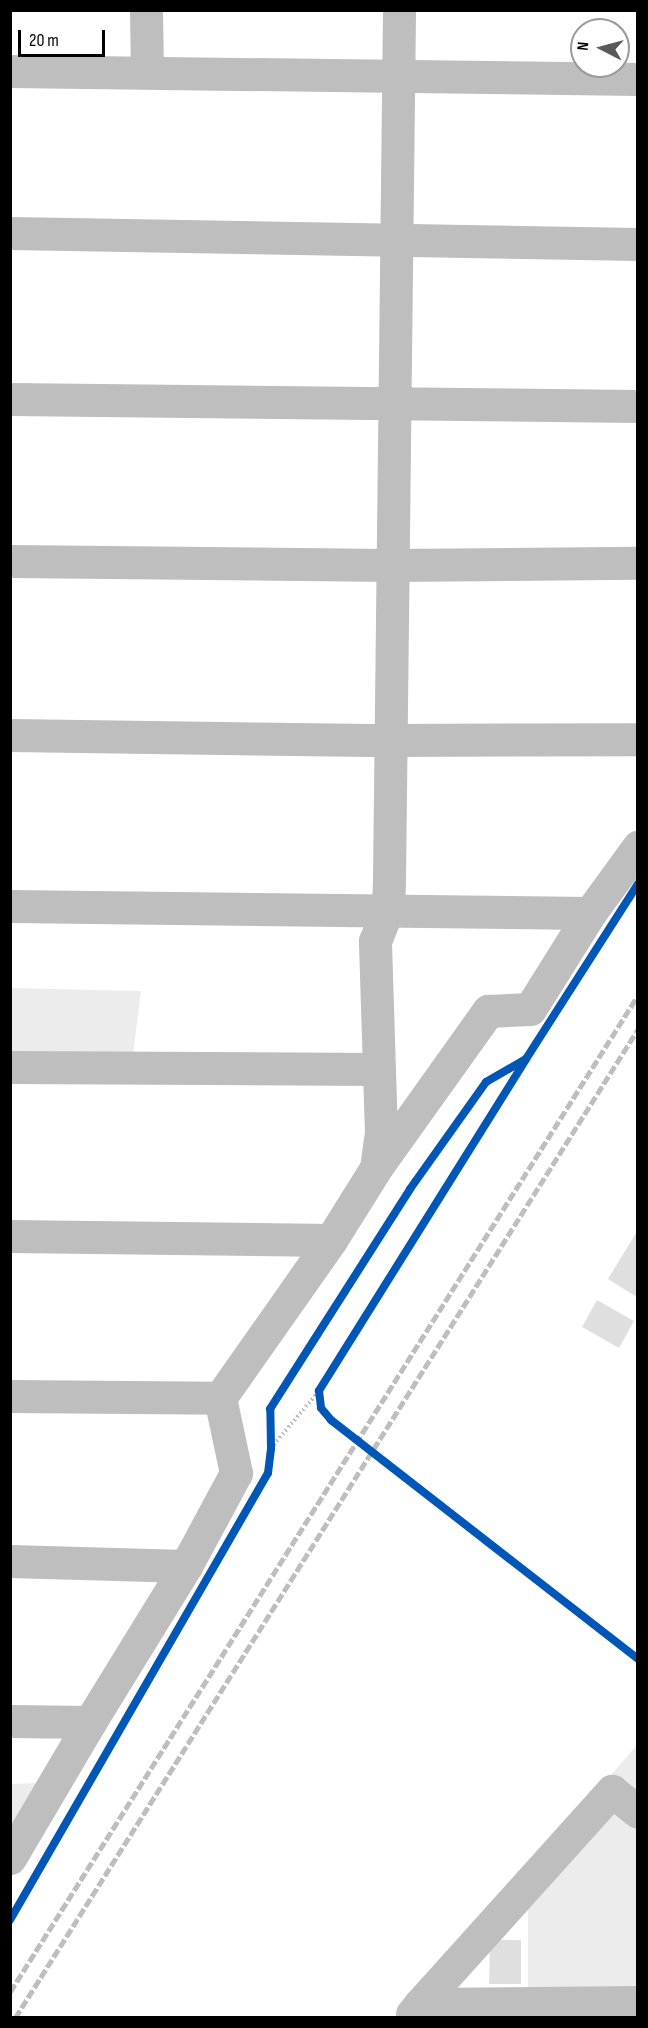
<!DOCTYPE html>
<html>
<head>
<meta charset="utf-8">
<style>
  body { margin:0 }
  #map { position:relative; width:648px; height:2028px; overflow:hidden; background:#fff; font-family:"Sofia Sans Condensed",sans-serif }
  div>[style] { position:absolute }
  .green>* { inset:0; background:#ececec }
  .building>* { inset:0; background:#dfdfdf }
  .path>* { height:4px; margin-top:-2px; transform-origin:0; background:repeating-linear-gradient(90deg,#b9b9b9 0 1.5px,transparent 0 4.5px) }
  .minor>* { height:33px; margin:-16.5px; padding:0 16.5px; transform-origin:16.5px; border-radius:16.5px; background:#bebebe }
  .rail>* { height:4.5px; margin-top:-2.25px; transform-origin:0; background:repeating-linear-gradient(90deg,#bebebe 0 9px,transparent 0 12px) }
  .cycleway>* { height:8px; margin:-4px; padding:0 4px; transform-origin:4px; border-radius:4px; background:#0057b8 }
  span { translate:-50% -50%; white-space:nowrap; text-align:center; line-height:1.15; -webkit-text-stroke:4.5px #fff; paint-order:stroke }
  .frame { position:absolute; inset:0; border:12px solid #000; pointer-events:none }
  .north { position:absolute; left:570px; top:18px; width:60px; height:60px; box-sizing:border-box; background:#fff; border:2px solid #999; border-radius:50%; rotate:276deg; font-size:16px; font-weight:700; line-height:24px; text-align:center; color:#000 }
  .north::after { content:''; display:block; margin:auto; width:21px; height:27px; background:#595959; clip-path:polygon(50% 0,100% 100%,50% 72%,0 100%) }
  .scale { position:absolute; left:18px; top:30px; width:87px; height:27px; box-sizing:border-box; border:3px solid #000; border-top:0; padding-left:8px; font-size:18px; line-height:21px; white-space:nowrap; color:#000; -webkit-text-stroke:4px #fff; paint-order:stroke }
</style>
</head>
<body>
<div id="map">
  <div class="green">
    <i style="clip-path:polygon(11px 988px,141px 991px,133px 1055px,11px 1055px)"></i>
    <i style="clip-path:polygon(637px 1745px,637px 1800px,610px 1776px)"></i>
    <i style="clip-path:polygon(41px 1783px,11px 1829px,11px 1784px)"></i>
    <i style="clip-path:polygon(617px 1805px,637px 1824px,637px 1988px,528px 1988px,528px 1907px)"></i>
  </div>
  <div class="building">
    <i style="clip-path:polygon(638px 1230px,638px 1293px,635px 1296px,608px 1279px)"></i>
    <i style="clip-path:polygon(597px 1300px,634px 1321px,619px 1348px,582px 1327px)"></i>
    <i style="clip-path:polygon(490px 1940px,521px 1940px,521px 1984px,489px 1984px)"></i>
  </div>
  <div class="path">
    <i style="left:271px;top:1448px;width:75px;rotate:-49.9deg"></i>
  </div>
  <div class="minor">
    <i style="left:146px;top:10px;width:61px;rotate:89.1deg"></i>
    <i style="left:10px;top:71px;width:628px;rotate:0.73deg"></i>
    <i style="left:10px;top:233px;width:628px;rotate:1deg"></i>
    <i style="left:10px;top:399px;width:628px;rotate:0.64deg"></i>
    <i style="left:10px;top:561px;width:382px;rotate:0.6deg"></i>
    <i style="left:392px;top:565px;width:246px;rotate:-0.5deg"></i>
    <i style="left:10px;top:735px;width:380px;rotate:0.8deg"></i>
    <i style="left:390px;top:740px;width:248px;rotate:-0.2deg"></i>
    <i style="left:10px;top:906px;width:580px;rotate:0.69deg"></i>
    <i style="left:10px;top:1067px;width:368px;rotate:0.3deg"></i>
    <i style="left:376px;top:1168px;width:34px;rotate:-82deg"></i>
    <i style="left:381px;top:1134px;width:193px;rotate:-91.8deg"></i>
    <i style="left:375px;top:941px;width:35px;rotate:-68deg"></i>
    <i style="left:388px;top:909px;width:29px;rotate:-88deg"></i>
    <i style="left:389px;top:880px;width:870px;rotate:-89.34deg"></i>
    <i style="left:10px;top:1236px;width:321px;rotate:0.7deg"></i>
    <i style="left:10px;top:1396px;width:210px;rotate:0.5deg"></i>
    <i style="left:220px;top:1398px;width:193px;rotate:-54.9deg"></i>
    <i style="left:331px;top:1240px;width:85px;rotate:-58deg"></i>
    <i style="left:376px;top:1168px;width:193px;rotate:-54.5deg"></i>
    <i style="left:488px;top:1011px;width:42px;rotate:-2.7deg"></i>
    <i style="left:530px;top:1009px;width:113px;rotate:-58deg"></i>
    <i style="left:590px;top:913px;width:82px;rotate:-54deg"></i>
    <i style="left:10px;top:1561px;width:176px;rotate:1.6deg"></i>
    <i style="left:186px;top:1566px;width:106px;rotate:-61.7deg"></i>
    <i style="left:236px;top:1473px;width:77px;rotate:-102deg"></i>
    <i style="left:10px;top:1721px;width:80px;rotate:0.7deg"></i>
    <i style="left:90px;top:1722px;width:183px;rotate:-58.4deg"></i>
    <i style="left:10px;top:1858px;width:158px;rotate:-59.5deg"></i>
    <i style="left:420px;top:2004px;width:287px;rotate:-48deg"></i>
    <i style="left:612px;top:1791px;width:33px;rotate:39deg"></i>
    <i style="left:412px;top:2014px;width:13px;rotate:-51deg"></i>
    <i style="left:420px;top:2004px;width:218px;rotate:-0.5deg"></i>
  </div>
  <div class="rail">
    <i style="left:10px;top:1992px;width:1178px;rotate:-57.79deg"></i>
    <i style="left:15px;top:2018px;width:1169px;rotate:-57.79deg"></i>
  </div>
  <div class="cycleway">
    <i style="left:525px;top:1061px;width:389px;rotate:122deg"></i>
    <i style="left:319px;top:1391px;width:17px;rotate:83deg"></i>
    <i style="left:321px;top:1408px;width:16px;rotate:50deg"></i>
    <i style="left:331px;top:1420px;width:389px;rotate:37.9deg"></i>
    <i style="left:10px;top:1920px;width:516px;rotate:-60.01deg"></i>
    <i style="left:268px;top:1473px;width:25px;rotate:-83deg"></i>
    <i style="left:271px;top:1448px;width:39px;rotate:-91deg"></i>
    <i style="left:270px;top:1409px;width:261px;rotate:-57.5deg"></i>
    <i style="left:410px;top:1189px;width:131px;rotate:-54.6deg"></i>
    <i style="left:486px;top:1082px;width:46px;rotate:-29.9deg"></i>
    <i style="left:526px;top:1059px;width:208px;rotate:-57.4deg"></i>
  </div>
  <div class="frame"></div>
  <div class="north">N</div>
  <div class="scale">20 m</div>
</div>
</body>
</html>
